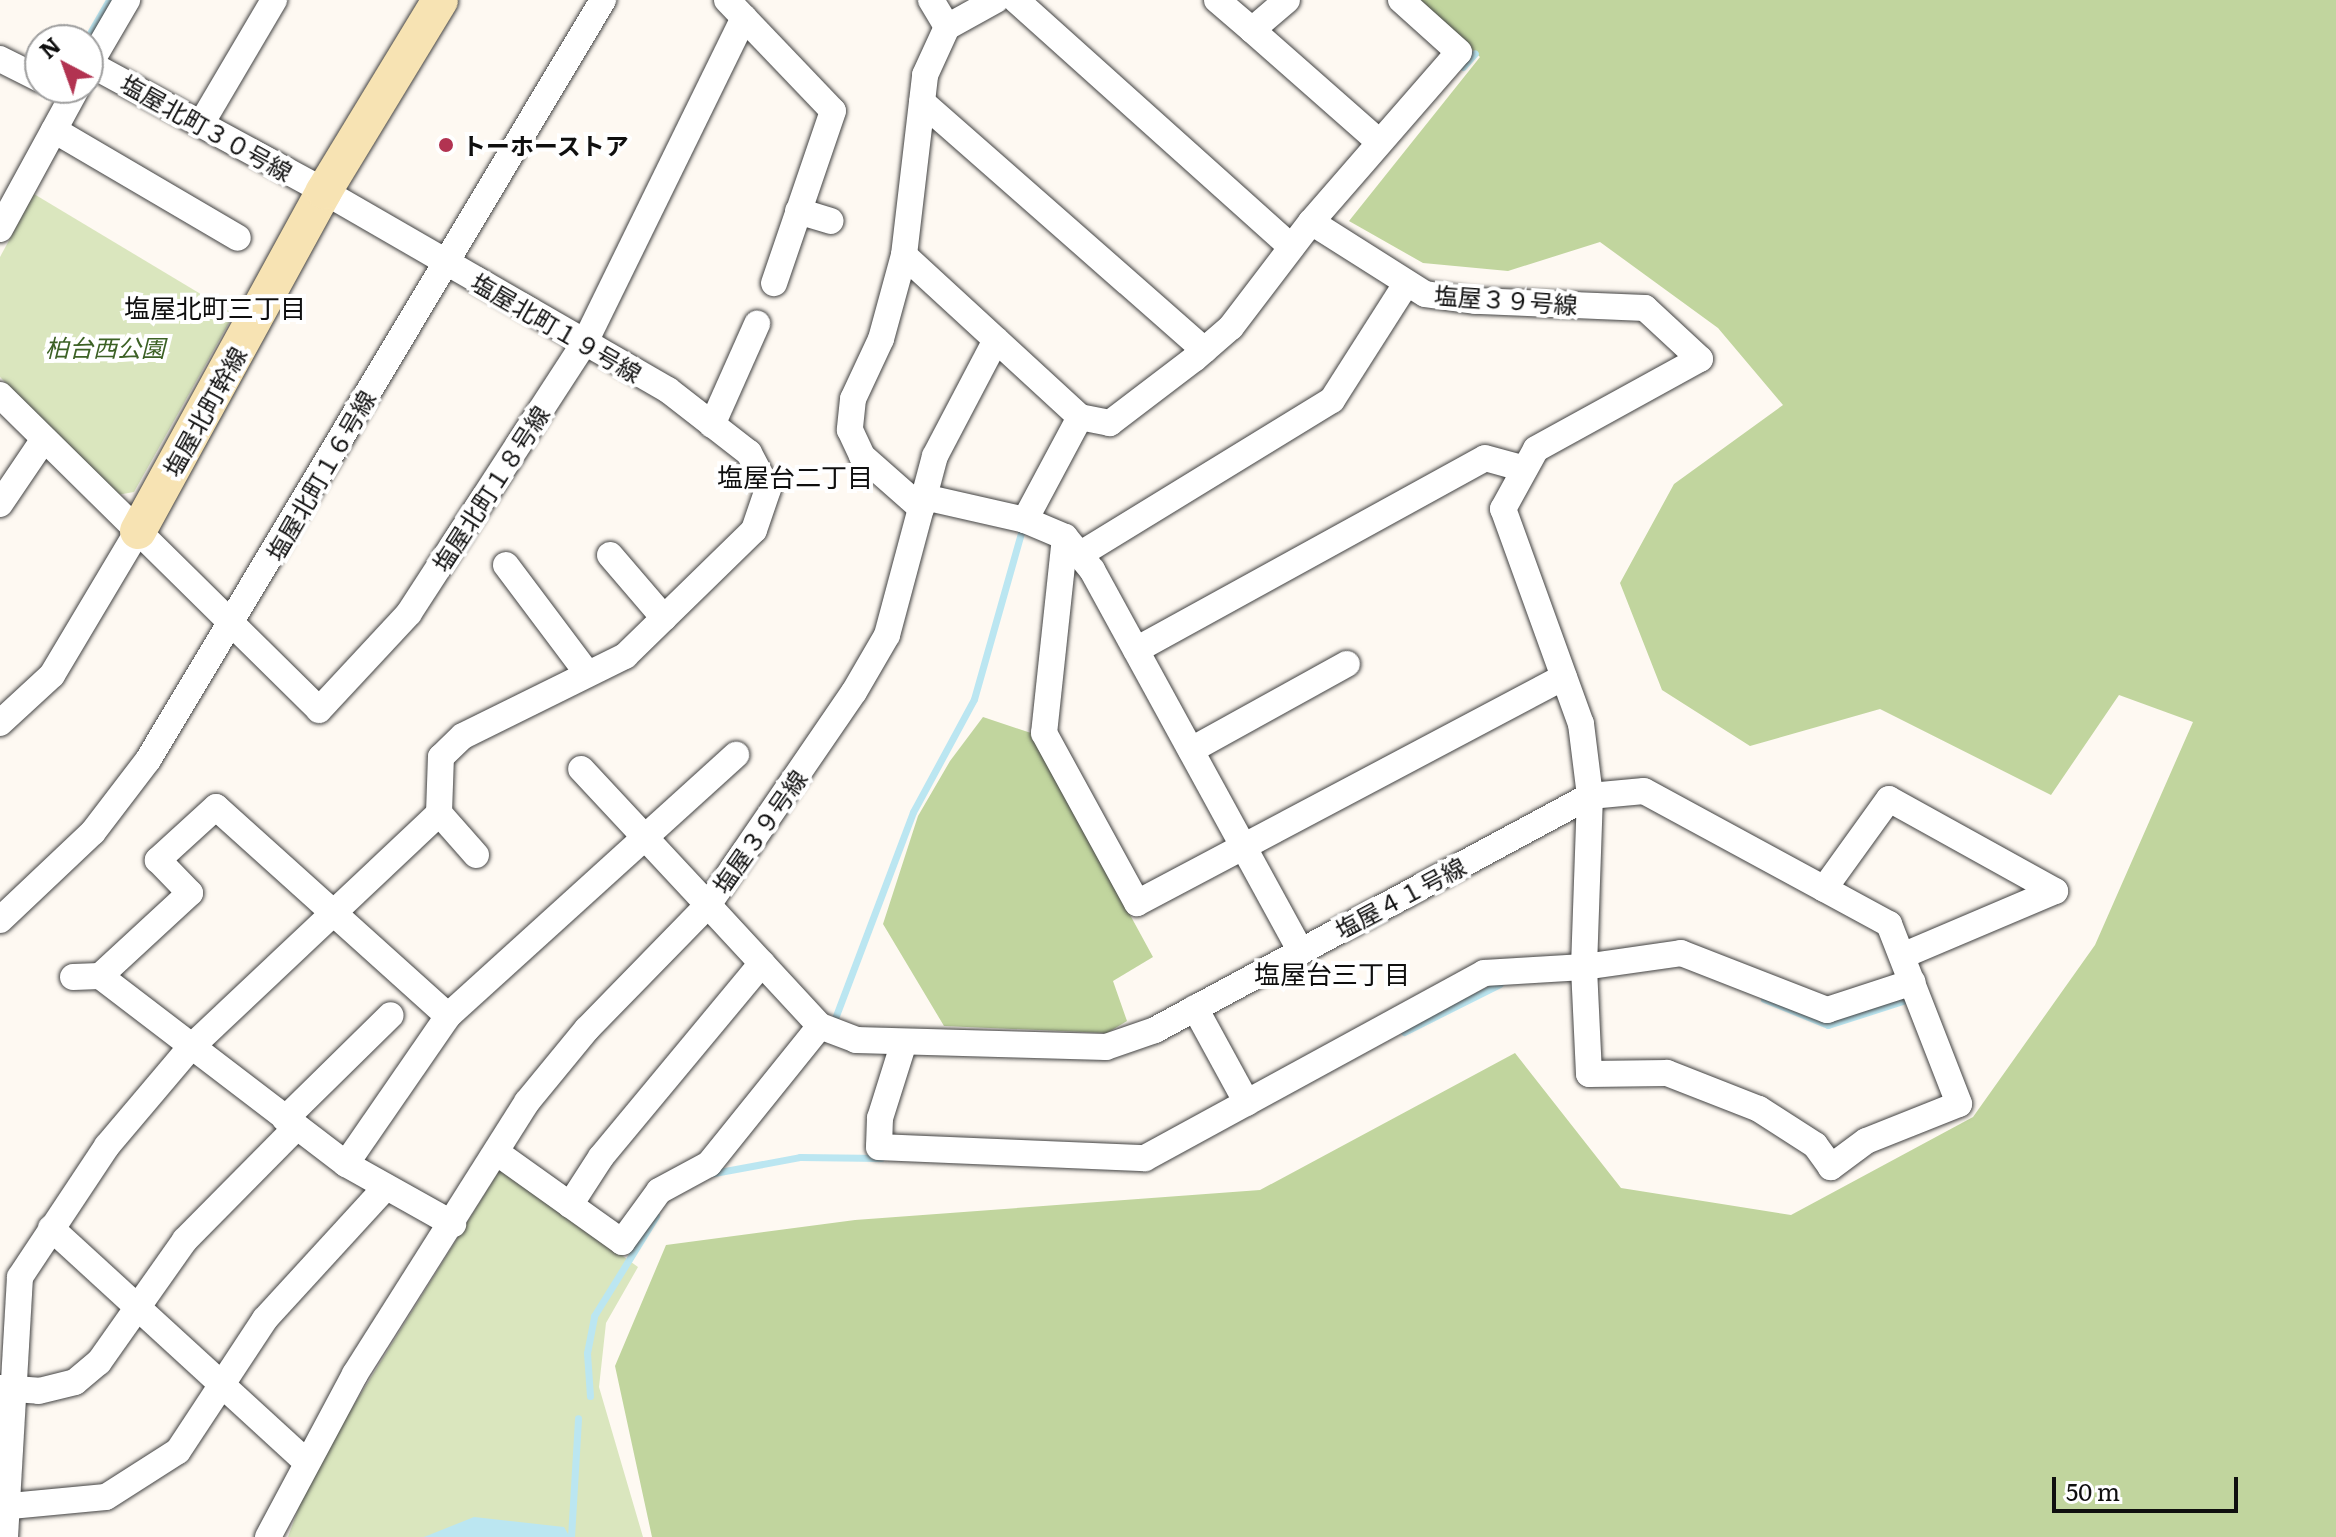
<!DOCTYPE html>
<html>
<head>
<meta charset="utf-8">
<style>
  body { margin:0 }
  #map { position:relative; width:2336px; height:1537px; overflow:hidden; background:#fef9f2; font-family:Literata,"Noto Sans JP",serif }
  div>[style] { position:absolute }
  .green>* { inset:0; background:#dae6be }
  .forest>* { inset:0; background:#c1d59e }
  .water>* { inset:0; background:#bbe6f1 }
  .stream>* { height:7px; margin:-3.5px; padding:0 3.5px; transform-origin:3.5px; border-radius:3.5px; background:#bbe6f1 }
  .roads { filter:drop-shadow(0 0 2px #424242) drop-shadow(0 0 2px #424242) }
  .street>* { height:26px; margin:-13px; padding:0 13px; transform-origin:13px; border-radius:13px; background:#fff }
  .secondary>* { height:36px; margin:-18px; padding:0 18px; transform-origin:18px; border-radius:18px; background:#f7e3b3 }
  .dots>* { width:22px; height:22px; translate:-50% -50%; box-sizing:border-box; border:4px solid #fff; border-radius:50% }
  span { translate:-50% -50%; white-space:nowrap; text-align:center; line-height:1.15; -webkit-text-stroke:8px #fff; paint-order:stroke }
  .street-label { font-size:24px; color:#0f0f0f }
  .poi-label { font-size:24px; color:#0f0f0f; font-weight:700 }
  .left { translate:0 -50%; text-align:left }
  .park-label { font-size:24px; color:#3c6125; font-style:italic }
  .neighbourhood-label { font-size:26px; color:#0f0f0f }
  .north { position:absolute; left:24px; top:24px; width:80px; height:80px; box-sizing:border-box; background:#fff; border:2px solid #9f9f9f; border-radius:50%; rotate:319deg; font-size:22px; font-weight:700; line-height:32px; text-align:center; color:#0f0f0f }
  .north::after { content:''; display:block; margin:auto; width:28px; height:36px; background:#b23351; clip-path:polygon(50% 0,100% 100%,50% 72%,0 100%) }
  .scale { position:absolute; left:2052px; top:1477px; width:186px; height:36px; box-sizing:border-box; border:4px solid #0f0f0f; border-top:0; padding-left:10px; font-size:24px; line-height:28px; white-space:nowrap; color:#0f0f0f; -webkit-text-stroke:6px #fff; paint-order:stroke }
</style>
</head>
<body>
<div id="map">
  <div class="green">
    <i style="clip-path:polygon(34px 194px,234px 314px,134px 492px,117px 495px,0 377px,0 257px)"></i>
    <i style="clip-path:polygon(501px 1168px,638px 1267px,606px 1323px,599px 1387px,643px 1537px,288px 1537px,311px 1474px)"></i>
  </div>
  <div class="forest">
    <i style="clip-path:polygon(1421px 0,2336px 0,2336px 1537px,652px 1537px,615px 1366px,666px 1245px,855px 1220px,1260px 1190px,1515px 1053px,1621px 1188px,1791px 1215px,1973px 1117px,2095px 945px,2193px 722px,2119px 695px,2051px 795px,1880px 709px,1750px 746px,1662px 690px,1620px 583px,1674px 484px,1783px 405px,1718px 328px,1600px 242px,1508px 271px,1423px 263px,1349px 221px,1480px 57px)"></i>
    <i style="clip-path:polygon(983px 717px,1031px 733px,1153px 957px,1113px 981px,1127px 1021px,1107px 1033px,944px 1026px,883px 924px,918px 816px,950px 761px)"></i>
  </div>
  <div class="water">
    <i style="clip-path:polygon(474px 1517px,564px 1527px,570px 1537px,424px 1537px)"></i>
  </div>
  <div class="stream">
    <i style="left:86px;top:40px;width:46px;rotate:-60.1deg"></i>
    <i style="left:1463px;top:67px;width:18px;rotate:-49deg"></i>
    <i style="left:1764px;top:999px;width:69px;rotate:22.1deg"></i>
    <i style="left:1828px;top:1025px;width:85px;rotate:-17.8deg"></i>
    <i style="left:834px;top:1021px;width:223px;rotate:-69.3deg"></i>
    <i style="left:913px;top:812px;width:128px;rotate:-61.6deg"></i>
    <i style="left:974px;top:699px;width:173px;rotate:-74.2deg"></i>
    <i style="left:1404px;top:1032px;width:107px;rotate:-26.6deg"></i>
    <i style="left:714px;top:1173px;width:87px;rotate:-10.5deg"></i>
    <i style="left:800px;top:1157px;width:81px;rotate:0.7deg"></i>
    <i style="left:590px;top:1396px;width:43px;rotate:-94deg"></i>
    <i style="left:587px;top:1353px;width:38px;rotate:-79deg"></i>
    <i style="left:594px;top:1316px;width:118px;rotate:-58.2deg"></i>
    <i style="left:571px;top:1537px;width:119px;rotate:-86.6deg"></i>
  </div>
  <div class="roads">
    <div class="street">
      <i style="left:727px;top:0;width:153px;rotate:46.3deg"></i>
      <i style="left:833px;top:111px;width:182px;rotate:108.9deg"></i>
      <i style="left:931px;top:0;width:31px;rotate:59deg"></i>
      <i style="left:1016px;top:0;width:370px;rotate:41.9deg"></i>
      <i style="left:1217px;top:0;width:46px;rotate:40.6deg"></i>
      <i style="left:1252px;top:30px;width:46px;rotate:-40.6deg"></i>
      <i style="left:1252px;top:30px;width:168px;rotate:41.4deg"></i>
      <i style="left:0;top:59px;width:45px;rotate:26.6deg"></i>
      <i style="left:88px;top:67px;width:78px;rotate:-59.8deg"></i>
      <i style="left:922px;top:102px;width:376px;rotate:41.3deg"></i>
      <i style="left:201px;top:124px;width:144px;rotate:-59.5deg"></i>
      <i style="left:54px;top:130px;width:213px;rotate:30.4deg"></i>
      <i style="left:798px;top:211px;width:34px;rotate:17deg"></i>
      <i style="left:1311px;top:222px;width:225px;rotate:-49deg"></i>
      <i style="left:1459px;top:52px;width:78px;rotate:-138.1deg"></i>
      <i style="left:0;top:229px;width:161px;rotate:-61.4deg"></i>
      <i style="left:904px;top:255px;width:87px;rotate:105.3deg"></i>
      <i style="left:881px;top:339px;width:66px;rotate:115deg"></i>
      <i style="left:853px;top:399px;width:31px;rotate:96deg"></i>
      <i style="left:850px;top:430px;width:29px;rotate:65deg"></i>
      <i style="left:862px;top:456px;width:79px;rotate:41.4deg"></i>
      <i style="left:0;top:395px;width:448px;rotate:44.6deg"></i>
      <i style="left:319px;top:710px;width:132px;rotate:-47.1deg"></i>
      <i style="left:409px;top:613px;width:325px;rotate:-57deg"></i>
      <i style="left:586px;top:340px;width:359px;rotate:-63.9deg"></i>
      <i style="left:1080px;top:417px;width:117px;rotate:118.1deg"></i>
      <i style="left:1025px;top:520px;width:43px;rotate:23deg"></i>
      <i style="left:1065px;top:537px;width:43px;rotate:50.7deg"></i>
      <i style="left:1092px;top:570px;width:435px;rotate:61.3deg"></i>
      <i style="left:712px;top:425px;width:111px;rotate:-66deg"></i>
      <i style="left:924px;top:497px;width:104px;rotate:12.8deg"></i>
      <i style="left:0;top:504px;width:78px;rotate:-55.9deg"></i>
      <i style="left:1065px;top:537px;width:197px;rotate:96.1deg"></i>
      <i style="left:1044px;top:733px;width:194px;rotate:61.3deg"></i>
      <i style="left:1137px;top:903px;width:483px;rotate:-27.9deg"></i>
      <i style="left:610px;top:555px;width:83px;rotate:49.4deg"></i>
      <i style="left:1079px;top:555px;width:297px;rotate:-31.5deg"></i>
      <i style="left:1332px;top:400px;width:138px;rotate:-57.5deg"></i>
      <i style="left:506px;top:565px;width:135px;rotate:53.1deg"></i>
      <i style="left:1136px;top:650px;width:398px;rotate:-28.8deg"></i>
      <i style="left:1485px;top:458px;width:41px;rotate:15.4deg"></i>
      <i style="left:0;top:723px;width:71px;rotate:-42.7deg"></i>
      <i style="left:52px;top:675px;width:168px;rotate:-59.2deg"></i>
      <i style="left:1191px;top:750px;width:178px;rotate:-28.9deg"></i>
      <i style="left:439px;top:813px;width:56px;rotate:48.6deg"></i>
      <i style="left:1824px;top:889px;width:111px;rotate:-54.2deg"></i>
      <i style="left:1889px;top:799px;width:190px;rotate:29deg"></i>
      <i style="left:2055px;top:891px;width:166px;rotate:157deg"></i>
      <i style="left:0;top:920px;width:128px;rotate:-43.4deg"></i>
      <i style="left:93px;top:832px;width:91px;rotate:-52.6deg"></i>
      <i style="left:148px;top:760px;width:886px;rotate:-59.09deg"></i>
      <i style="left:73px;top:977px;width:27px;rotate:-2deg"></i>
      <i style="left:1195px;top:1008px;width:108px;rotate:61.3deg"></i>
      <i style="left:448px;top:1016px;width:312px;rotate:-138deg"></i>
      <i style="left:216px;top:807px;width:79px;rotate:137.6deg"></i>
      <i style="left:158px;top:860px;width:46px;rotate:45.9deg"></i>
      <i style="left:190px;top:893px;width:122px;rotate:137.3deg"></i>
      <i style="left:100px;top:976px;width:310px;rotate:37.4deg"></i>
      <i style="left:346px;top:1164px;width:123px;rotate:29.3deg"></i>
      <i style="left:820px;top:1026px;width:39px;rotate:21deg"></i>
      <i style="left:856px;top:1040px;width:250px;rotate:1.6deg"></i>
      <i style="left:1106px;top:1047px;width:52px;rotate:-19.1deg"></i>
      <i style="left:1155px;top:1030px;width:494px;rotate:-28.3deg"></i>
      <i style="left:1590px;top:796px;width:54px;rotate:-5.3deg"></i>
      <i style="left:1644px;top:791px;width:279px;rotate:28.5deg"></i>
      <i style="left:1889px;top:924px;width:193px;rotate:68.7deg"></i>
      <i style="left:1959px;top:1104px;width:100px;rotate:158.3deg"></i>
      <i style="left:1866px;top:1141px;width:44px;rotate:143.4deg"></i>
      <i style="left:1831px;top:1167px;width:27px;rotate:-126deg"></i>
      <i style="left:1815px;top:1145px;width:67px;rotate:-147.3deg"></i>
      <i style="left:1759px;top:1109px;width:99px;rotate:-158.6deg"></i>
      <i style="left:1667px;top:1073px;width:78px;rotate:179.3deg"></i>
      <i style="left:1589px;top:1074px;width:107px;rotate:-92.7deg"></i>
      <i style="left:1584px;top:967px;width:171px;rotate:-88deg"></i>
      <i style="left:1590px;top:796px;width:73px;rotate:-97.1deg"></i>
      <i style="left:1581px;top:724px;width:229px;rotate:-109.9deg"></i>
      <i style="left:1503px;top:509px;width:68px;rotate:-61.2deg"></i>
      <i style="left:1536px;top:449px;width:187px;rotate:-28.8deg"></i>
      <i style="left:1700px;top:359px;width:75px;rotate:-137.2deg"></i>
      <i style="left:1645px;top:308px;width:170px;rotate:-177.6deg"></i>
      <i style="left:1475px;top:301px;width:50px;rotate:-172deg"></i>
      <i style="left:1425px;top:294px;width:135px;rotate:-147.7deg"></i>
      <i style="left:1311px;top:222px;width:132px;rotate:127.3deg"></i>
      <i style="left:1231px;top:327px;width:49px;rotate:139.1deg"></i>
      <i style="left:1194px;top:359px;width:106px;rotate:142.7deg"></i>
      <i style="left:1110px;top:423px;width:31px;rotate:-169deg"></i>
      <i style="left:1080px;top:417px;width:239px;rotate:-137.4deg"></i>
      <i style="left:904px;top:255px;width:181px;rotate:-83.3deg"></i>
      <i style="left:925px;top:75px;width:53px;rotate:-65.4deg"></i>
      <i style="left:947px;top:27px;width:56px;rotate:-28.9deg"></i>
      <i style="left:904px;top:1042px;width:80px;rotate:107.5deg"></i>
      <i style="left:880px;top:1118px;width:29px;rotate:92deg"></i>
      <i style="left:879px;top:1147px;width:266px;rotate:2.4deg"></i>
      <i style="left:1145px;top:1158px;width:386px;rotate:-28.6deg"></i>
      <i style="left:1484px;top:973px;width:100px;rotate:-3.4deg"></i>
      <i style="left:1584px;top:967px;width:98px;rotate:-8.2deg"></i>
      <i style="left:1681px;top:953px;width:157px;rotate:21.3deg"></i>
      <i style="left:1827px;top:1010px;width:90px;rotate:-18deg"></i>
      <i style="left:285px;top:1119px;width:148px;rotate:-44.5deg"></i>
      <i style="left:496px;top:1152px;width:155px;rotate:35.5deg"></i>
      <i style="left:622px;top:1242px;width:63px;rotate:-54deg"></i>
      <i style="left:659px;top:1191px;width:57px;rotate:-28.4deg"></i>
      <i style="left:709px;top:1164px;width:177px;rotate:-51.2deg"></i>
      <i style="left:820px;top:1026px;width:165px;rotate:-132.8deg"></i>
      <i style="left:708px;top:905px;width:258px;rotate:-55.6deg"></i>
      <i style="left:854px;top:692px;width:66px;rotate:-59.9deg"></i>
      <i style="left:887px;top:635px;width:185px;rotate:-75deg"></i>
      <i style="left:935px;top:456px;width:131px;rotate:-62.3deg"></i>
      <i style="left:346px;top:1164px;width:180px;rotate:-55.4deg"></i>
      <i style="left:448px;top:1016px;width:389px;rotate:-42.2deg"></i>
      <i style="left:570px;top:1205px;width:57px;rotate:-57.1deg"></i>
      <i style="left:601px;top:1157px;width:252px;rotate:-50.3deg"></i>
      <i style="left:51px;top:1228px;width:345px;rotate:42.5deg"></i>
      <i style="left:0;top:1388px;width:39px;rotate:4deg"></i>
      <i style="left:39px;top:1391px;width:37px;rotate:-14deg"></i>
      <i style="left:75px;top:1382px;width:31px;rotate:-40deg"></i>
      <i style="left:99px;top:1362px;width:149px;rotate:-54.8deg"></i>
      <i style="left:185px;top:1240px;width:158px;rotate:-45.3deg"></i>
      <i style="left:0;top:1507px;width:106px;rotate:-5.4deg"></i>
      <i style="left:106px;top:1497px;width:85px;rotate:-32.6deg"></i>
      <i style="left:178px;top:1451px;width:158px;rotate:-56.6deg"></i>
      <i style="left:265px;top:1319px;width:179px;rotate:-47.5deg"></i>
      <i style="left:5px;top:1537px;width:260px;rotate:-86.7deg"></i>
      <i style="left:20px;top:1277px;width:157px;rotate:-56.4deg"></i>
      <i style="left:107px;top:1146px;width:127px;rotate:-49.8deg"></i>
      <i style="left:189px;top:1049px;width:344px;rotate:-43.3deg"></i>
      <i style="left:439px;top:813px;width:56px;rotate:-88deg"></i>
      <i style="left:441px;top:757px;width:30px;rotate:-44deg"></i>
      <i style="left:463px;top:736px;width:181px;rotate:-26.3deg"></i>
      <i style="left:625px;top:656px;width:180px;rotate:-44.3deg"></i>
      <i style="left:754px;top:530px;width:43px;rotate:-71.1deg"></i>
      <i style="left:768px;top:489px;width:41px;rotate:-117.8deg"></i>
      <i style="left:749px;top:453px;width:103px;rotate:-142.1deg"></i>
      <i style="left:668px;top:390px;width:397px;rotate:-150deg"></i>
      <i style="left:324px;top:191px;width:266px;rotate:-151.5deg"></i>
      <i style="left:268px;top:1537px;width:185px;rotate:-61.9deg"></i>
      <i style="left:355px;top:1374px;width:322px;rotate:-57.7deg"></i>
      <i style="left:527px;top:1102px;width:94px;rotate:-50.6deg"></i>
      <i style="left:587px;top:1029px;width:173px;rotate:-45.7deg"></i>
      <i style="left:708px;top:905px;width:186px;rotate:-133deg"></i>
    </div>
    <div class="secondary">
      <i style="left:138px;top:531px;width:388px;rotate:-61.3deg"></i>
      <i style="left:324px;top:191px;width:223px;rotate:-58.7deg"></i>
    </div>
  </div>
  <div class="dots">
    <i style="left:446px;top:145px;background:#b23351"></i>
  </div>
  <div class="street-label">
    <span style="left:207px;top:127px;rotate:29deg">塩屋北町３０号線</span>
    <span style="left:1506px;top:299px;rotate:4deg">塩屋３９号線</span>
    <span style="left:557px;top:327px;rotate:30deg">塩屋北町１９号線</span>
    <span style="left:204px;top:411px;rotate:-61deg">塩屋北町幹線</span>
    <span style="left:320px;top:475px;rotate:-60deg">塩屋北町１６号線</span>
    <span style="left:490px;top:488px;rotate:-57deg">塩屋北町１８号線</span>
    <span style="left:759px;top:831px;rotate:-55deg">塩屋３９号線</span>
    <span style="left:1400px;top:897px;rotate:-28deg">塩屋４１号線</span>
  </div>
  <div class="poi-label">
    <span class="left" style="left:462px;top:145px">トーホーストア</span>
  </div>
  <div class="park-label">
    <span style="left:105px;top:347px">柏台西公園</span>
  </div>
  <div class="neighbourhood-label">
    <span style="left:215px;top:307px">塩屋北町三丁目</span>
    <span style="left:795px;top:476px">塩屋台二丁目</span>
    <span style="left:1332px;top:973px">塩屋台三丁目</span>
  </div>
  <div class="north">N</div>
  <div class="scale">50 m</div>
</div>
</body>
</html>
